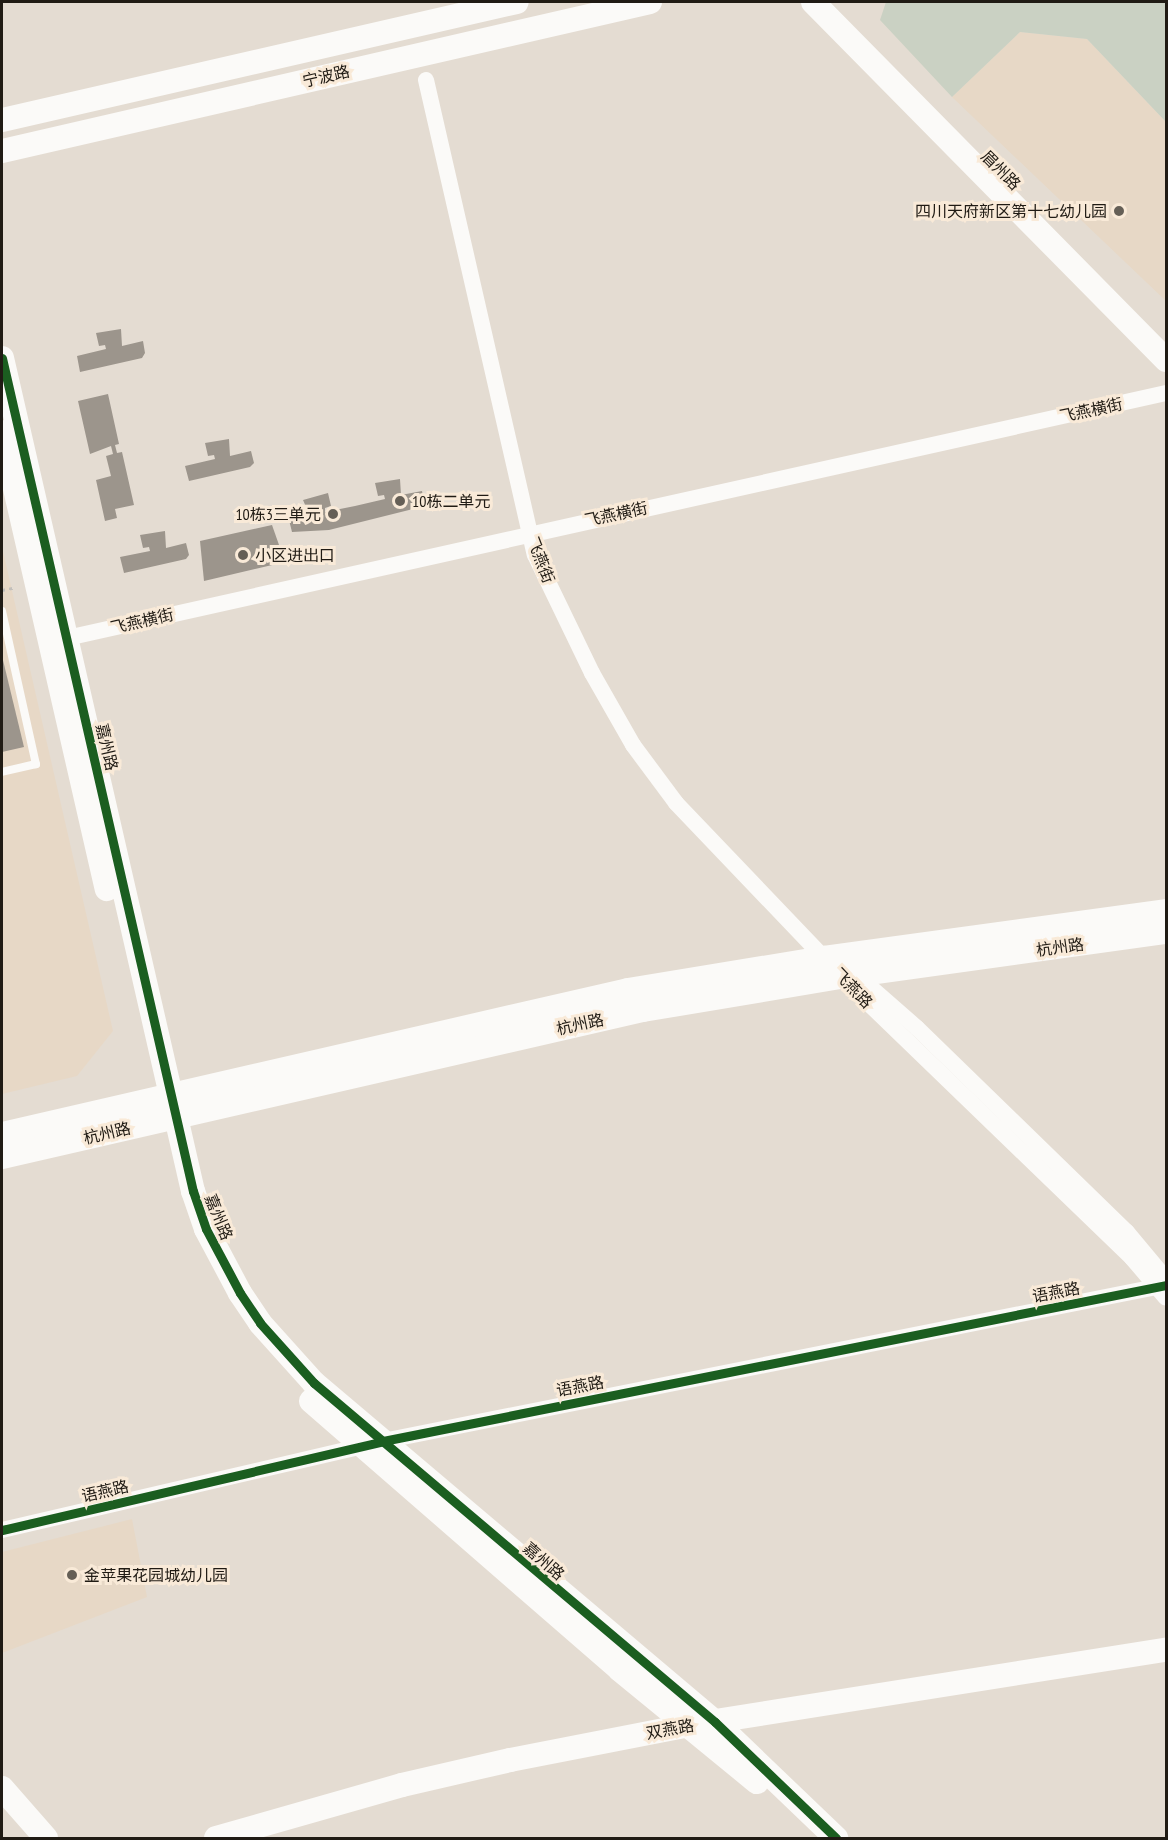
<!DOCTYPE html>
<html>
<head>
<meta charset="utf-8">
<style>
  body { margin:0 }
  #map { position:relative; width:1168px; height:1840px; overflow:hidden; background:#e4dcd2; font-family:"PT Sans Narrow","Noto Sans SC",sans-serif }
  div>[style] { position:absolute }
  .built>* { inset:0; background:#e7d8c6 }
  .green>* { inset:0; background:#cad1c3 }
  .building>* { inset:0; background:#9c958c }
  .path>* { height:3px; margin-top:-1.5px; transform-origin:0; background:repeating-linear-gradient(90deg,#c2bfbb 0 3px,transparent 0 7.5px) }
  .lane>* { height:8px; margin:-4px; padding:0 4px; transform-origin:4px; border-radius:4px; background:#fbfaf8 }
  .street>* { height:16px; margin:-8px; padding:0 8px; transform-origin:8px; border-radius:8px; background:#fbfaf8 }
  .secondary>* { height:24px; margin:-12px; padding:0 12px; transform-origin:12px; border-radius:12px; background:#fbfaf8 }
  .cycleway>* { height:9px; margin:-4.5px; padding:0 4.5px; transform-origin:4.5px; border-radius:4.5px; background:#1b5e20 }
  .dots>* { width:16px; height:16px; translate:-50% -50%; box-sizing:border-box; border:3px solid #f9ead8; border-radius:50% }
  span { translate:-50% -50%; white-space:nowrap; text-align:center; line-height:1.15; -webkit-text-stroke:6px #f9ead8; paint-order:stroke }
  .street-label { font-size:16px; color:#201b14 }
  .poi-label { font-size:16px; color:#201b14 }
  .right { translate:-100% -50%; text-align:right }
  .left { translate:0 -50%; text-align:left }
  .frame { position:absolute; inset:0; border:3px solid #201b14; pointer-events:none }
</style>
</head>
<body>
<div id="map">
  <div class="built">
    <i style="clip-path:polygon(1020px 32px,1087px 39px,1166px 122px,1166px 301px,952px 97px)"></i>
    <i style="clip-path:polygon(2px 547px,113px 1031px,77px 1076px,2px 1094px)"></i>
    <i style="clip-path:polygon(132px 1519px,147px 1597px,2px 1653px,2px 1552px)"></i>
  </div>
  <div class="green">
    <i style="clip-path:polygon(886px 2px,1166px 2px,1166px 122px,1087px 39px,1020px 32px,952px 97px,880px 20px)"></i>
  </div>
  <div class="building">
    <i style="clip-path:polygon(121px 329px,122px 346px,143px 341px,145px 353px,142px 358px,80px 372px,77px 356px,106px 349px,105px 345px,99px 346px,96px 333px)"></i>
    <i style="clip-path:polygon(108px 394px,119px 444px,115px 445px,117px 453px,122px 452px,134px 505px,115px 509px,117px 518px,105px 521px,96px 480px,111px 476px,106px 456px,113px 454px,111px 446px,90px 454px,78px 401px)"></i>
    <i style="clip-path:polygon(229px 439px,230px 456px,251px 451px,254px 463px,250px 467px,189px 481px,185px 466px,215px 459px,214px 455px,208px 456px,205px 443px)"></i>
    <i style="clip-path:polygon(400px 479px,401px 495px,422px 491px,424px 503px,421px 507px,329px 530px,292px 532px,289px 520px,310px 516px,303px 500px,328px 493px,331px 506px,325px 508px,325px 512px,355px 506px,385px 499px,384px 495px,378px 496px,375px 483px)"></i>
    <i style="clip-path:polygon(272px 525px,285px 562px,204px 581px,200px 541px)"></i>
    <i style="clip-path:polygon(165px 531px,166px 548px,186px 543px,189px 555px,186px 559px,124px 573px,120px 557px,150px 551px,149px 547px,143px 548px,140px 535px)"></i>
    <i style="clip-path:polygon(2px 656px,24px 747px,2px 752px)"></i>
  </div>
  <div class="path">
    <i style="left:2px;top:590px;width:15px;rotate:-11deg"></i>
  </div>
  <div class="lane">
    <i style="left:2px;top:611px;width:157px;rotate:77.5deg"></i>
    <i style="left:36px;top:764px;width:35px;rotate:167deg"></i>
  </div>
  <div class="street">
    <i style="left:426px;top:80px;width:487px;rotate:77.1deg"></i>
    <i style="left:535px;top:555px;width:131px;rotate:64.2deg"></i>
    <i style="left:592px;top:673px;width:83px;rotate:60.3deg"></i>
    <i style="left:633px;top:745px;width:72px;rotate:53.4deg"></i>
    <i style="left:676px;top:803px;width:214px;rotate:46.3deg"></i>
    <i style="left:67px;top:638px;width:1126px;rotate:-12.57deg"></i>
    <i style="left:852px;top:971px;width:86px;rotate:41.2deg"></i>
    <i style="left:917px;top:1028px;width:293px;rotate:44.2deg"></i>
    <i style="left:1127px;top:1232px;width:61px;rotate:50.3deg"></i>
    <i style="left:836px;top:972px;width:412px;rotate:44deg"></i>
    <i style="left:1132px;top:1258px;width:52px;rotate:49.6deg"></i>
    <i style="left:2px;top:1530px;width:391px;rotate:-13.1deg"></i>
    <i style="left:383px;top:1441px;width:798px;rotate:-11.27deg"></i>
  </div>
  <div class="secondary">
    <i style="left:813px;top:2px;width:503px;rotate:45.4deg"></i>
    <i style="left:2px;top:120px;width:528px;rotate:-12.91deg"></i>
    <i style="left:2px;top:151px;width:665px;rotate:-12.95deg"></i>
    <i style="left:2px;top:358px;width:855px;rotate:77.09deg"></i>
    <i style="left:193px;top:1191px;width:40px;rotate:71.1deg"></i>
    <i style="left:206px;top:1229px;width:72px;rotate:62deg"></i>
    <i style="left:240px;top:1293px;width:36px;rotate:56deg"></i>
    <i style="left:260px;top:1323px;width:81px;rotate:48deg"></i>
    <i style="left:314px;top:1383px;width:525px;rotate:40.21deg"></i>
    <i style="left:715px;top:1722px;width:168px;rotate:43.8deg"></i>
    <i style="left:2px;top:432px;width:469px;rotate:77.1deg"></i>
    <i style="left:2px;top:1134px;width:642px;rotate:-12.95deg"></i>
    <i style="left:628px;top:990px;width:199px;rotate:-9.3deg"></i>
    <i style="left:824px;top:958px;width:345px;rotate:-7.8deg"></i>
    <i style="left:2px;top:1157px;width:658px;rotate:-12.92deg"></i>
    <i style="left:643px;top:1010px;width:200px;rotate:-9.5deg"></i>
    <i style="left:840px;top:977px;width:329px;rotate:-7.9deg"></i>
    <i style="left:311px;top:1401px;width:410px;rotate:41deg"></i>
    <i style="left:620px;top:1670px;width:177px;rotate:39.3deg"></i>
    <i style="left:2px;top:1788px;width:67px;rotate:48.7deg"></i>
    <i style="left:216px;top:1838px;width:193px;rotate:-15.9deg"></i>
    <i style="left:402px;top:1785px;width:111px;rotate:-13deg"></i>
    <i style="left:510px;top:1760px;width:183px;rotate:-11deg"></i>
    <i style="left:690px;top:1725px;width:482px;rotate:-9deg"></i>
  </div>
  <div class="cycleway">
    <i style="left:2px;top:358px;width:855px;rotate:77.09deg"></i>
    <i style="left:193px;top:1191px;width:40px;rotate:71.1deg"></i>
    <i style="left:206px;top:1229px;width:72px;rotate:62deg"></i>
    <i style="left:240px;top:1293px;width:36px;rotate:56deg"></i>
    <i style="left:260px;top:1323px;width:81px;rotate:48deg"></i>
    <i style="left:314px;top:1383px;width:525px;rotate:40.21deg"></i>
    <i style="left:715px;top:1722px;width:168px;rotate:43.8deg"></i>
    <i style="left:2px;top:1530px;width:391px;rotate:-13.1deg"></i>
    <i style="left:383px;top:1441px;width:798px;rotate:-11.27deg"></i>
  </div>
  <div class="dots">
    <i style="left:1119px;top:211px;background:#655f56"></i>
    <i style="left:400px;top:501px;background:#655f56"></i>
    <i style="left:333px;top:514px;background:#655f56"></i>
    <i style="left:243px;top:555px;background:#655f56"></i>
    <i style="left:72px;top:1575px;background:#655f56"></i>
  </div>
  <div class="street-label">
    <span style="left:326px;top:76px;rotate:-13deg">宁波路</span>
    <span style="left:1001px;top:170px;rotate:45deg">眉州路</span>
    <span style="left:1091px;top:410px;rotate:-12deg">飞燕横街</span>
    <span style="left:616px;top:514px;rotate:-12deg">飞燕横街</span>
    <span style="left:541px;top:560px;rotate:69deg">飞燕街</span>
    <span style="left:142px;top:621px;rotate:-13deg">飞燕横街</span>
    <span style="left:107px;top:747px;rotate:77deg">嘉州路</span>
    <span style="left:1060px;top:947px;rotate:-8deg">杭州路</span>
    <span style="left:853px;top:988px;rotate:46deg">飞燕路</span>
    <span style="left:580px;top:1024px;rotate:-12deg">杭州路</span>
    <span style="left:107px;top:1133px;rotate:-13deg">杭州路</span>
    <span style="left:219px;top:1217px;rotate:68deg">嘉州路</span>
    <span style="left:1056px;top:1292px;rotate:-11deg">语燕路</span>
    <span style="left:580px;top:1386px;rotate:-11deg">语燕路</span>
    <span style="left:105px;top:1491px;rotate:-13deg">语燕路</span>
    <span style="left:544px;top:1561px;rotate:41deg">嘉州路</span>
    <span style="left:670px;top:1729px;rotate:-10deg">双燕路</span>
  </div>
  <div class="poi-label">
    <span class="right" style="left:1107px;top:211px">四川天府新区第十七幼儿园</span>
    <span class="left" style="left:412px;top:501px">10栋二单元</span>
    <span class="right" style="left:321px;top:514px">10栋3三单元</span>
    <span class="left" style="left:255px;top:555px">小区进出口</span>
    <span class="left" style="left:84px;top:1575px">金苹果花园城幼儿园</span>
  </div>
  <div class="frame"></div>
</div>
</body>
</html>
